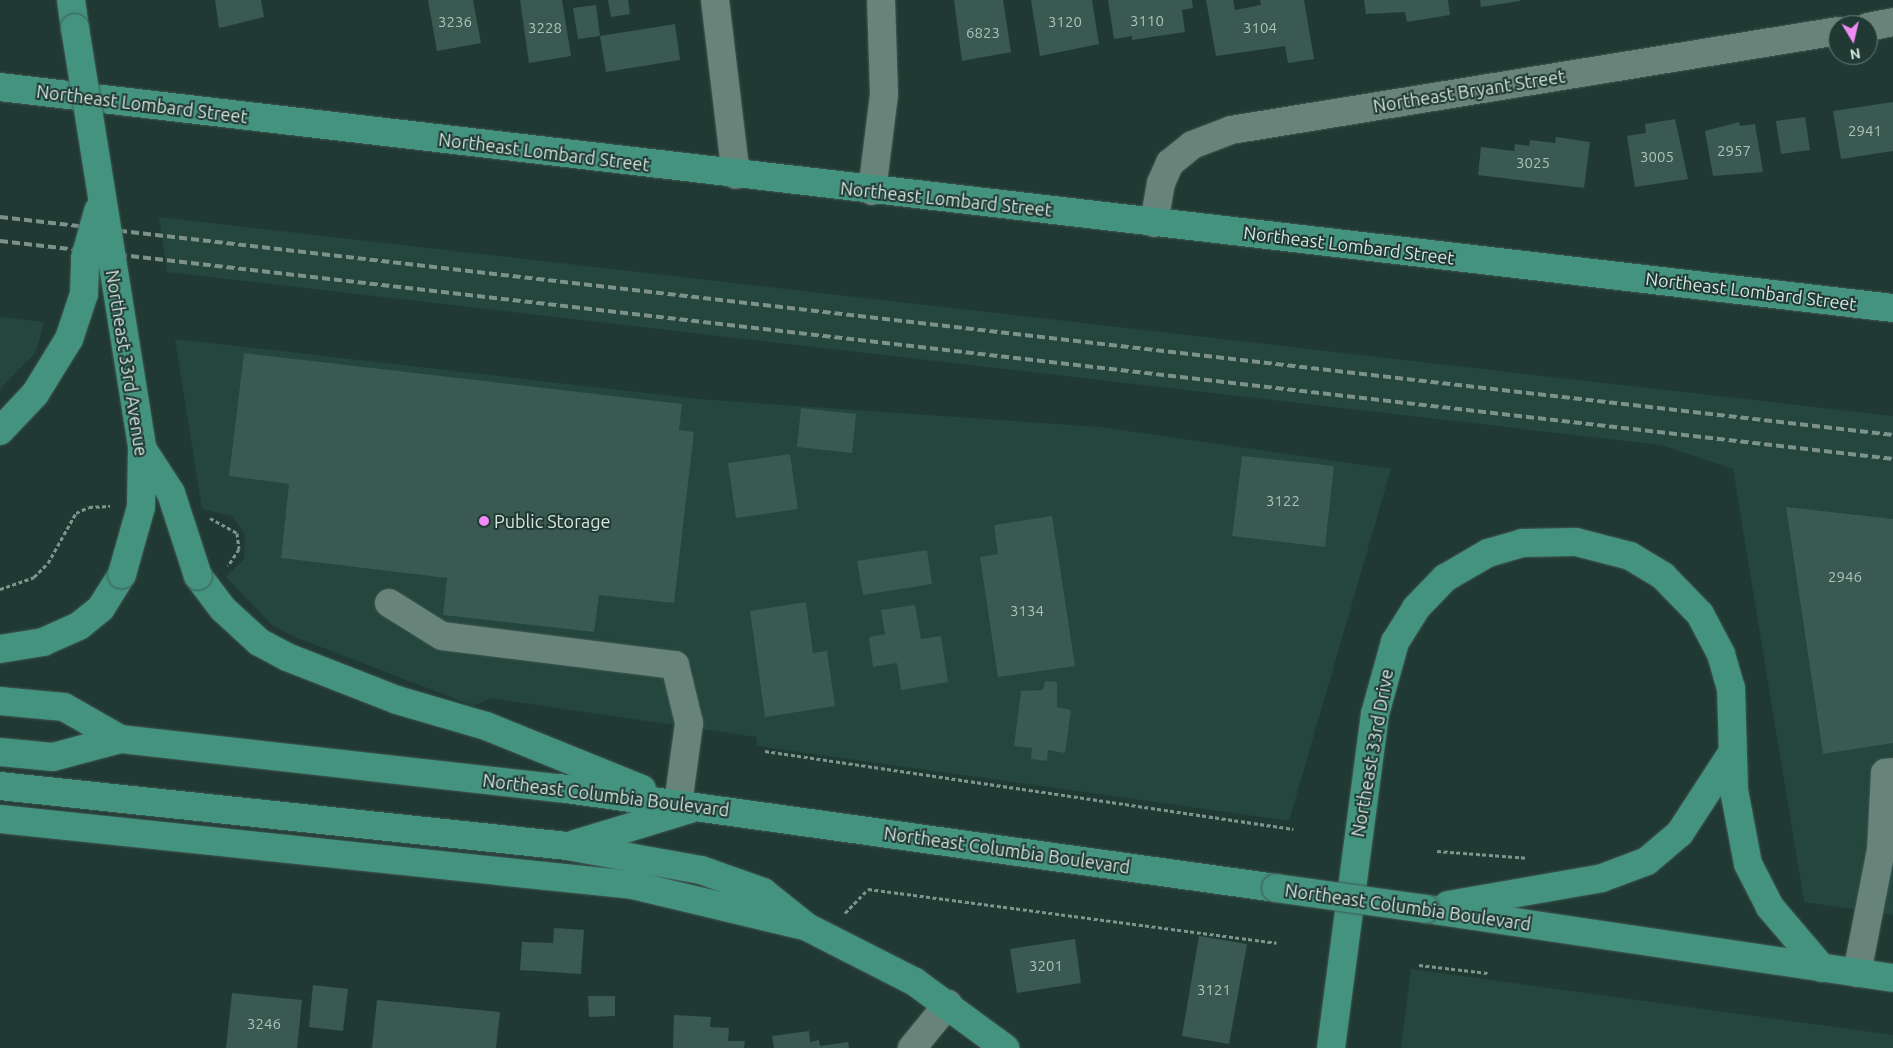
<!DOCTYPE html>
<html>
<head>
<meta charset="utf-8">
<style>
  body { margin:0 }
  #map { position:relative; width:1893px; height:1048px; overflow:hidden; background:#203a33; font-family:Ubuntu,sans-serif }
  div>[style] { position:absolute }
  .built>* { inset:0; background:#24463d }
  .building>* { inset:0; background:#3a5950 }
  .path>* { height:3px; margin-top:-1.5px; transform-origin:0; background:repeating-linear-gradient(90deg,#80948e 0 4px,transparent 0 6.5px) }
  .roads { filter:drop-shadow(0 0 1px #415852) drop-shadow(0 0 1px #415852) }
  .minor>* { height:28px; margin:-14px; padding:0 14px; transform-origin:14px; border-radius:14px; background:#67837a }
  .major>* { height:28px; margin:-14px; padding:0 14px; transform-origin:14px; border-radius:14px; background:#43937f }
  .rail>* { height:4px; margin-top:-2px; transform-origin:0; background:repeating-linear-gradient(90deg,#7e928c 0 8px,transparent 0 12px) }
  .bridges { filter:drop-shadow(0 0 1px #415852) drop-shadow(0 0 1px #415852) }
  .major-bridge>* { height:28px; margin:-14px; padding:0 14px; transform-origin:14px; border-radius:14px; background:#43937f }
  .dots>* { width:14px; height:14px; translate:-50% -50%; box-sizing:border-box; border:2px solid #203a33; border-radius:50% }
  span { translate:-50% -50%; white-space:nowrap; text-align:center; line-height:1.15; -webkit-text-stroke:4px #203a33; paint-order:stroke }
  .number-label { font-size:15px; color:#aec1bb }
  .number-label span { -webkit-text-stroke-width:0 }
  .street-label { font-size:18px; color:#d5e4df }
  .poi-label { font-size:18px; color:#d5e4df }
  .left { translate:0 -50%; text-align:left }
  .north { position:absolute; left:1828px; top:15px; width:50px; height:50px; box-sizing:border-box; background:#203a33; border:1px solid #687e78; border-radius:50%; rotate:171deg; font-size:14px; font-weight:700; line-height:20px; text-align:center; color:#d5e4df }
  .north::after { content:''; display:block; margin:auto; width:18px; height:22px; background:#f08bf5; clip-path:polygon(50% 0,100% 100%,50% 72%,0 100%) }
</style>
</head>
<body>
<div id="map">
  <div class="built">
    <i style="clip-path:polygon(159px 217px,1893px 416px,1893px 915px,1804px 902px,1733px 469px,1661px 445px,167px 272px)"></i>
    <i style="clip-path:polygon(0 317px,44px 322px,36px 352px,0 389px)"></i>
    <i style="clip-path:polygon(175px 339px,699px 399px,1100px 427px,1391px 469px,1289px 821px,757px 746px,756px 737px,490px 698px,474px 706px,295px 637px,272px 625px,226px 577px,244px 559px,245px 535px,232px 516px,202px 509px)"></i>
    <i style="clip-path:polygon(1411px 969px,1893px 1035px,1893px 1048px,1401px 1048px)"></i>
  </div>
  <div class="building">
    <i style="clip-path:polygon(215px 0,261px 0,264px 17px,219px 28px)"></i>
    <i style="clip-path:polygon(428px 0,473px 0,481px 43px,437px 51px)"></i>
    <i style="clip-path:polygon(520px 0,562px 0,571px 56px,529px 63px)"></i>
    <i style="clip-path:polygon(608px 0,628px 0,630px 14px,611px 17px)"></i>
    <i style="clip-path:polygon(954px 0,1003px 0,1011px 52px,962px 61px)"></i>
    <i style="clip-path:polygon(1031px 0,1092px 0,1099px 44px,1040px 56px)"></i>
    <i style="clip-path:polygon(1108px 0,1192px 0,1193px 8px,1182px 10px,1185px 32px,1132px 40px,1132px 36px,1114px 39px)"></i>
    <i style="clip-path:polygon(1206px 0,1233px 0,1235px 10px,1261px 5px,1260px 0,1304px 0,1314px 59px,1288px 63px,1285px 46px,1216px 56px)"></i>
    <i style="clip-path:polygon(1364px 0,1448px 0,1450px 15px,1407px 22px,1405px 12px,1366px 14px)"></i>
    <i style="clip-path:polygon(1480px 0,1520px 0,1520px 1px,1481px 7px)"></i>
    <i style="clip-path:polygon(596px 5px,600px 36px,578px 39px,573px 8px)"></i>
    <i style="clip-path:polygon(675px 24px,680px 60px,606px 72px,600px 36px)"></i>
    <i style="clip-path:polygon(1893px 102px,1893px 151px,1841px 159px,1833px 111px)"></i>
    <i style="clip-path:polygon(1805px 117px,1810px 150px,1781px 154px,1776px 121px)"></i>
    <i style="clip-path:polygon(1675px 119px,1688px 179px,1635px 187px,1627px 136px,1646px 133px,1645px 124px)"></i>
    <i style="clip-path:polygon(1739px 122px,1740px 126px,1755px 124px,1763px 172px,1713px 176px,1705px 131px)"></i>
    <i style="clip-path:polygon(1556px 137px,1590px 142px,1584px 188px,1478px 175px,1481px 147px,1514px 151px,1515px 144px,1529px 146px,1530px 140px,1555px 143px)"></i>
    <i style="clip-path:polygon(244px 353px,682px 404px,679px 430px,694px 432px,674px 603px,599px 595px,594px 632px,443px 615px,447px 578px,281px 558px,289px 484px,229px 476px)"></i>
    <i style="clip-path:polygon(801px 408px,856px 414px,852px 453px,797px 447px)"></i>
    <i style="clip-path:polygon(790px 454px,798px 509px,736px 518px,728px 463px)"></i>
    <i style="clip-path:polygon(1242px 456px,1334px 466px,1325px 547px,1232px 536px)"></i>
    <i style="clip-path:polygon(1786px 507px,1893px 519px,1893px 743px,1823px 754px)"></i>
    <i style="clip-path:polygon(1052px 516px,1075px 666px,998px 677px,980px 557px,998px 554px,994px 525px)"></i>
    <i style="clip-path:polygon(927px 550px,932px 584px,863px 595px,857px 561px)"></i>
    <i style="clip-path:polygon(806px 602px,813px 653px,827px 651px,835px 706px,765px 717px,750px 611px)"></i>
    <i style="clip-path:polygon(915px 605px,921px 639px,941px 636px,948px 682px,901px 690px,897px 663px,873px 667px,869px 637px,885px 634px,881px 610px)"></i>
    <i style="clip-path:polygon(1045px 681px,1057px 682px,1057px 707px,1071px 710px,1065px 753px,1048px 750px,1047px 761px,1031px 759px,1032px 748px,1014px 746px,1021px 691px,1043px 690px)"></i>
    <i style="clip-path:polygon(554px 928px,584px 930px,581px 974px,520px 970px,522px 942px,553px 943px)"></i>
    <i style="clip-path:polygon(1199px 936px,1247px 944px,1229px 1044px,1182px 1036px)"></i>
    <i style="clip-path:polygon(1075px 939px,1081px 983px,1017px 993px,1010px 949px)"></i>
    <i style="clip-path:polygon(313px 985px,348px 989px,343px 1031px,309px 1027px)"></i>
    <i style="clip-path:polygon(232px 993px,302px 1000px,297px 1048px,226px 1048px)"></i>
    <i style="clip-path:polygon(588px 996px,615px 996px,615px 1016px,589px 1017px)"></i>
    <i style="clip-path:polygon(377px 1000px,500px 1012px,496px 1048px,372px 1048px)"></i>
    <i style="clip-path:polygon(674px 1015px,711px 1017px,710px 1027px,729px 1028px,728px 1041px,745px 1041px,744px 1048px,673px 1048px)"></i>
    <i style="clip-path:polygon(809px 1031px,810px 1042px,819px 1040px,820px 1046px,848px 1042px,849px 1048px,774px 1048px,772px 1036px)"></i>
  </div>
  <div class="path">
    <i style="left:210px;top:518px;width:31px;rotate:29deg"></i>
    <i style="left:237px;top:533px;width:16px;rotate:83deg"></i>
    <i style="left:239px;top:549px;width:20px;rotate:123deg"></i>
    <i style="left:0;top:589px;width:36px;rotate:-19deg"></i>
    <i style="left:34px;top:577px;width:20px;rotate:-45deg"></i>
    <i style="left:48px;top:563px;width:57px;rotate:-60.8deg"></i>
    <i style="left:76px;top:513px;width:14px;rotate:-25deg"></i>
    <i style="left:89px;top:507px;width:21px;rotate:-3deg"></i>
    <i style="left:765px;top:751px;width:534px;rotate:8.4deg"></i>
    <i style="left:1437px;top:851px;width:91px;rotate:4.4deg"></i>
    <i style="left:845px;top:913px;width:33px;rotate:-46deg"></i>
    <i style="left:868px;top:889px;width:412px;rotate:7.5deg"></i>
    <i style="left:1419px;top:965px;width:69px;rotate:6.6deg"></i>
  </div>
  <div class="roads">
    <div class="minor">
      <i style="left:715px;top:0;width:176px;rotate:83.2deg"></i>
      <i style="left:1868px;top:27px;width:25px;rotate:-11deg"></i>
      <i style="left:872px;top:191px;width:98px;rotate:-82.9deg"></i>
      <i style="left:884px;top:94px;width:94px;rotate:-91.8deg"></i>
      <i style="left:1154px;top:223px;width:41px;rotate:-80.1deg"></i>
      <i style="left:1161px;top:183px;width:22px;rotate:-66deg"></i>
      <i style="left:1170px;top:163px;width:28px;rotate:-39deg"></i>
      <i style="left:1192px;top:145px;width:42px;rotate:-21deg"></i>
      <i style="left:1231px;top:130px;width:615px;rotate:-9.26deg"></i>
      <i style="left:389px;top:603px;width:62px;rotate:31.9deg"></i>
      <i style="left:442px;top:636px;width:235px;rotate:7.1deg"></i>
      <i style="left:675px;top:665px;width:60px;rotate:76.4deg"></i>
      <i style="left:689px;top:723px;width:82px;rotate:97.7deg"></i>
      <i style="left:1857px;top:973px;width:125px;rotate:-79deg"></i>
      <i style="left:1881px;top:850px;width:77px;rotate:-87deg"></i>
      <i style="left:1885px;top:773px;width:8px;rotate:-7deg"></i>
      <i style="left:912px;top:1048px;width:57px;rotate:-50.7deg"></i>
    </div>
    <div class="major">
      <i style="left:71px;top:0;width:28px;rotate:82deg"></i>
      <i style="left:0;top:87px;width:1906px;rotate:6.66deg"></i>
      <i style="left:198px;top:576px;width:41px;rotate:52.9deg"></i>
      <i style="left:223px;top:609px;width:49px;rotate:42.5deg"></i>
      <i style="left:259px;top:642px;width:32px;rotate:28deg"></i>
      <i style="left:287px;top:657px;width:118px;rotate:21.4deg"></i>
      <i style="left:397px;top:700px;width:93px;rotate:16.3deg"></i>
      <i style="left:486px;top:726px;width:168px;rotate:22deg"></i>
      <i style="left:0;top:649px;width:44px;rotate:-9.2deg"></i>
      <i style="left:43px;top:642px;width:39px;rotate:-24deg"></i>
      <i style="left:79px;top:626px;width:28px;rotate:-39deg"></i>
      <i style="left:101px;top:608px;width:40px;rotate:-58deg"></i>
      <i style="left:0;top:701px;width:64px;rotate:5.4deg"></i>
      <i style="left:64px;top:707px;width:64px;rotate:29.7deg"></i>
      <i style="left:0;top:752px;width:53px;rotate:5.4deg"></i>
      <i style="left:53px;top:757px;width:69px;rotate:-15deg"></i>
      <i style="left:120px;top:739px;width:442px;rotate:6.4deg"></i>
      <i style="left:559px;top:788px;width:724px;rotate:7.94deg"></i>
      <i style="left:0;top:786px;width:570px;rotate:6.04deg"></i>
      <i style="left:567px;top:846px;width:136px;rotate:10.2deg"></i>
      <i style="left:701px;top:870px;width:66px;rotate:19.5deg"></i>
      <i style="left:763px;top:892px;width:56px;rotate:38.5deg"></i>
      <i style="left:807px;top:927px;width:121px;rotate:27deg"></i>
      <i style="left:915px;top:982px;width:112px;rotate:36.3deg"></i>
      <i style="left:0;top:819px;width:635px;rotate:5.96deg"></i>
      <i style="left:632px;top:885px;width:173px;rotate:13.4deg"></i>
      <i style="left:575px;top:844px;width:120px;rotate:-16.9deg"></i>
      <i style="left:1448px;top:905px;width:156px;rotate:-9.9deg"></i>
      <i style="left:1602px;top:878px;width:48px;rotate:-20.7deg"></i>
      <i style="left:1647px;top:861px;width:43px;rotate:-40.3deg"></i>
      <i style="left:1680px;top:833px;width:95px;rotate:-57deg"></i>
      <i style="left:1426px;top:909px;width:472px;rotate:8.4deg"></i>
      <i style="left:1331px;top:1048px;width:337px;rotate:-82.5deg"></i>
      <i style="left:1375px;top:714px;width:75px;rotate:-74.5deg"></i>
      <i style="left:1395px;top:642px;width:40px;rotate:-58deg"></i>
      <i style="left:1416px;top:608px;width:42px;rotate:-46deg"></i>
      <i style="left:1445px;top:578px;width:50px;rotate:-30.2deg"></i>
      <i style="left:1488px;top:553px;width:35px;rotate:-16deg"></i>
      <i style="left:1522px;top:543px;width:54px;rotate:-1.1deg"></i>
      <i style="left:1576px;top:542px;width:56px;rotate:14.5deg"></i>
      <i style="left:1630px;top:556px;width:39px;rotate:31deg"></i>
      <i style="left:1663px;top:576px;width:53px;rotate:45.8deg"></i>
      <i style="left:1700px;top:614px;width:45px;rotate:62.3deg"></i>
      <i style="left:1721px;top:654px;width:35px;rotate:74deg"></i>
      <i style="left:1731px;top:688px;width:102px;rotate:88.3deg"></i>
      <i style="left:1734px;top:790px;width:75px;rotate:79.3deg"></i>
      <i style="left:1748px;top:864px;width:48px;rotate:62.9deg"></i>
      <i style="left:1770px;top:907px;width:80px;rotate:49.6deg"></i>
    </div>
  </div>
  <div class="rail">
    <i style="left:0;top:217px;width:1906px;rotate:6.57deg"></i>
    <i style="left:0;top:241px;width:1906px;rotate:6.57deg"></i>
  </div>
  <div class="bridges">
    <div class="major-bridge">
      <i style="left:75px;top:28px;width:425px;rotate:80.9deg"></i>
      <i style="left:142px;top:448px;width:59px;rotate:91deg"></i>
      <i style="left:141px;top:507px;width:70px;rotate:105.8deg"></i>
      <i style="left:0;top:431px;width:51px;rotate:-46.6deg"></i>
      <i style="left:35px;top:394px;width:65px;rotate:-58.3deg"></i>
      <i style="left:69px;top:339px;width:47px;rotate:-71.6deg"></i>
      <i style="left:84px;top:294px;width:36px;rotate:-88deg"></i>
      <i style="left:85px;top:258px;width:49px;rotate:-74.5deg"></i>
      <i style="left:143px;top:450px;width:51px;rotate:56.9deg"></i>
      <i style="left:171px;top:493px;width:87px;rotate:72deg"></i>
      <i style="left:1276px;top:888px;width:151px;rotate:8deg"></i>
    </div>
  </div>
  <div class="dots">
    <i style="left:484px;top:521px;background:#f08bf5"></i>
  </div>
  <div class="number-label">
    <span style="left:1147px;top:21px">3110</span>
    <span style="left:455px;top:22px">3236</span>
    <span style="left:1065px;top:22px">3120</span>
    <span style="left:545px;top:28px">3228</span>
    <span style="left:1260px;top:28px">3104</span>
    <span style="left:983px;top:33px">6823</span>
    <span style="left:1865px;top:131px">2941</span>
    <span style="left:1734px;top:151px">2957</span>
    <span style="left:1657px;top:157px">3005</span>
    <span style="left:1533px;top:163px">3025</span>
    <span style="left:1283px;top:501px">3122</span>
    <span style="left:1845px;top:577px">2946</span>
    <span style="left:1027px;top:611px">3134</span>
    <span style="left:1046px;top:966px">3201</span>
    <span style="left:1214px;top:990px">3121</span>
    <span style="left:264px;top:1024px">3246</span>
  </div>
  <div class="street-label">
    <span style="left:1469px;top:91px;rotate:-9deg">Northeast Bryant Street</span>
    <span style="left:142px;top:104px;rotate:7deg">Northeast Lombard Street</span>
    <span style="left:544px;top:152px;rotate:7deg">Northeast Lombard Street</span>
    <span style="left:946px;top:199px;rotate:6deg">Northeast Lombard Street</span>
    <span style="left:1349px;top:245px;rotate:7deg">Northeast Lombard Street</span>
    <span style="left:1751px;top:291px;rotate:7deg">Northeast Lombard Street</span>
    <span style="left:127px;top:363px;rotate:81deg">Northeast 33rd Avenue</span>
    <span style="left:1372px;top:753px;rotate:-80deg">Northeast 33rd Drive</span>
    <span style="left:606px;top:795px;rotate:7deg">Northeast Columbia Boulevard</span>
    <span style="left:1007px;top:850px;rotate:8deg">Northeast Columbia Boulevard</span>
    <span style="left:1408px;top:907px;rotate:8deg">Northeast Columbia Boulevard</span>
  </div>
  <div class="poi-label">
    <span class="left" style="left:494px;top:521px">Public Storage</span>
  </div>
  <div class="north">N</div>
</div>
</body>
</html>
